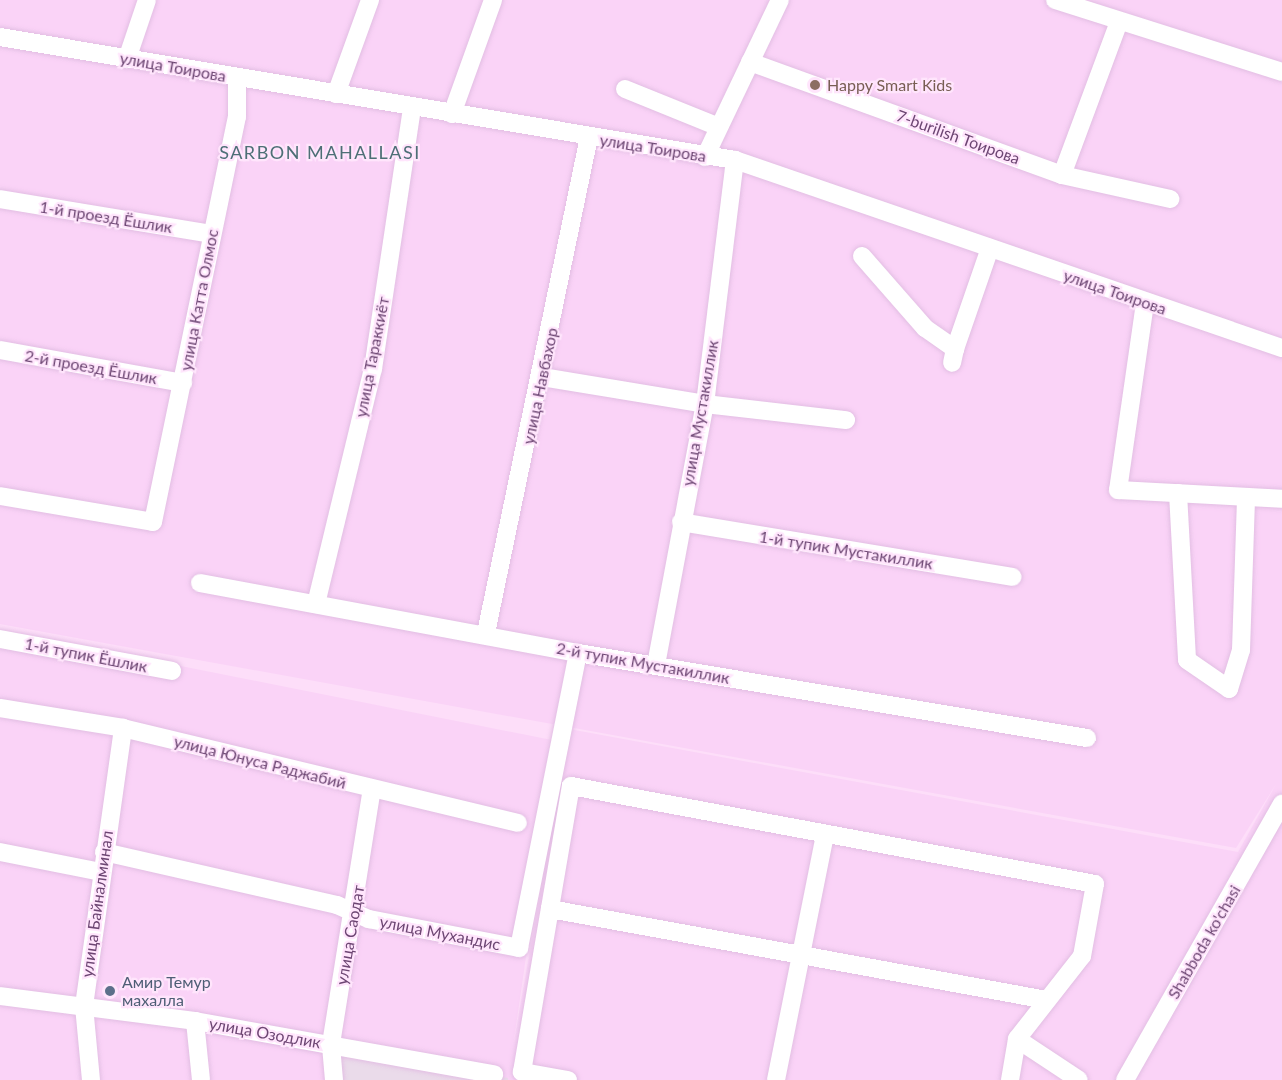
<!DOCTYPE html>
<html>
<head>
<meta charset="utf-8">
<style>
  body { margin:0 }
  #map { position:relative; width:1282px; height:1080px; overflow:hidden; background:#fddef9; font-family:Lato,sans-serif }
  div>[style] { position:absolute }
  .residential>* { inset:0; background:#fad3f7 }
  .industrial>* { inset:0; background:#eadbea }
  .roads { filter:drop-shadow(0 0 2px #e2bee3) drop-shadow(0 0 2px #e2bee3) }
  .minor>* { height:18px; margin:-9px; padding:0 9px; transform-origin:9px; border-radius:9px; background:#fff }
  .dots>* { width:16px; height:16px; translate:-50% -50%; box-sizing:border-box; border:3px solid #ffe5fc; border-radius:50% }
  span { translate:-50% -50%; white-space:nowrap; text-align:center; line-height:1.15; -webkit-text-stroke:4.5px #ffe5fc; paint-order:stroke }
  .street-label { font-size:16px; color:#6d4673 }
  .education-label { font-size:16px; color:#785e54 }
  .left { translate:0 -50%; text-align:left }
  .service-label { font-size:16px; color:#4e5e75 }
  .neighbourhood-label { font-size:18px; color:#4d6f76; letter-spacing:1.5px }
</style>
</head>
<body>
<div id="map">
  <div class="residential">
    <i style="clip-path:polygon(0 0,1282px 0,1282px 1080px,0 1080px,0 630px,557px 741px,513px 1047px,569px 729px,1238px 852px,1276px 784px,1236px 848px,0 624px)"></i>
  </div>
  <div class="industrial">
    <i style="clip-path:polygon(337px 1046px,508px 1078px,508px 1080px,341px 1080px)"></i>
  </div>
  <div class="roads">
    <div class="minor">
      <i style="left:1055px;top:0;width:238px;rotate:17.6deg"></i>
      <i style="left:0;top:37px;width:745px;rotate:9.5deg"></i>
      <i style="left:735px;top:160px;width:578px;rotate:18.97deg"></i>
      <i style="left:127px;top:59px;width:62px;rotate:-71.3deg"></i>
      <i style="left:750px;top:62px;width:332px;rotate:19.9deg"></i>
      <i style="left:1062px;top:175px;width:111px;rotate:12.5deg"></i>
      <i style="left:625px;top:89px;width:101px;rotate:22deg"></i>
      <i style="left:336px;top:94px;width:100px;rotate:-70.1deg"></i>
      <i style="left:452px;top:114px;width:121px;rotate:-70.2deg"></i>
      <i style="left:705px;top:157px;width:174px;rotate:-64.5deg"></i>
      <i style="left:1062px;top:175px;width:163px;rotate:-69.6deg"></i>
      <i style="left:0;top:199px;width:214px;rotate:9.4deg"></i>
      <i style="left:862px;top:256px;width:96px;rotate:48.8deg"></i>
      <i style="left:925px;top:328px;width:37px;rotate:35deg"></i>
      <i style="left:955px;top:349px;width:14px;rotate:102deg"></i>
      <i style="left:1145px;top:303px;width:189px;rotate:98.2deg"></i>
      <i style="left:1118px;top:490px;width:164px;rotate:3.1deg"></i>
      <i style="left:955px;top:349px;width:107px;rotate:-70.9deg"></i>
      <i style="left:0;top:350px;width:186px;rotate:10.2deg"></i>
      <i style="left:542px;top:377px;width:165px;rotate:9.4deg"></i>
      <i style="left:705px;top:404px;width:142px;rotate:6.5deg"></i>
      <i style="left:1178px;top:493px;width:167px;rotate:86.9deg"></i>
      <i style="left:1187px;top:660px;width:51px;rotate:34.6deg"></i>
      <i style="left:1229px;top:689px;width:41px;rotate:-72.9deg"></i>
      <i style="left:1241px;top:650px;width:153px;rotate:-88.1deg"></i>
      <i style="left:0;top:496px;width:155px;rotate:9.6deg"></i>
      <i style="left:153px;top:522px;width:414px;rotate:-78.3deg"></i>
      <i style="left:237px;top:117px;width:40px;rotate:-90deg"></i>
      <i style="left:681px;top:522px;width:336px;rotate:9.4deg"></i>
      <i style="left:200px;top:583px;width:384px;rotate:10.5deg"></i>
      <i style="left:578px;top:653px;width:516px;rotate:9.48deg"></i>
      <i style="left:316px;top:604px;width:242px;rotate:-76.4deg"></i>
      <i style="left:373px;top:369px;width:265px;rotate:-81.5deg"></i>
      <i style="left:486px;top:633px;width:507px;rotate:-78.27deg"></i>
      <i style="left:0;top:639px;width:175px;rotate:10.5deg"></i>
      <i style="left:656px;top:665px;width:266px;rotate:-79.4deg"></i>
      <i style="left:705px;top:404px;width:246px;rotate:-83deg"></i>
      <i style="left:0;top:708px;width:125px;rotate:9.2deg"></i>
      <i style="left:123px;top:728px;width:406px;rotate:13.5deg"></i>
      <i style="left:0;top:852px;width:103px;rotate:11.2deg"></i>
      <i style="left:104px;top:852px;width:239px;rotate:12.8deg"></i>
      <i style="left:337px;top:905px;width:35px;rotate:24deg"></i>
      <i style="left:369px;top:919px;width:153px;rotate:10.9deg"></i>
      <i style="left:519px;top:948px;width:301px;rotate:-78.7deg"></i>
      <i style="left:550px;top:909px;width:505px;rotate:10.38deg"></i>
      <i style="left:0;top:996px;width:197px;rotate:7.3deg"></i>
      <i style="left:195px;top:1021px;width:304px;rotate:10.1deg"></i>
      <i style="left:195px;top:1021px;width:59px;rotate:84.2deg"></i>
      <i style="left:1017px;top:1039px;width:74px;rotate:33.5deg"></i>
      <i style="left:91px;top:1080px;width:74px;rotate:-95.4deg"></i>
      <i style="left:84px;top:1006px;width:281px;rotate:-82deg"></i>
      <i style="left:334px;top:1080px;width:36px;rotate:-95deg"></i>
      <i style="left:331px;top:1044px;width:258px;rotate:-80.9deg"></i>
      <i style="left:568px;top:1080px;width:47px;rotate:-170.1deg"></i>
      <i style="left:522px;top:1072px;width:290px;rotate:-80.3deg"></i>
      <i style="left:571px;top:786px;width:533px;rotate:10.59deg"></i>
      <i style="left:1095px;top:884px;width:73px;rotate:100.2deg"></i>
      <i style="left:1082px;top:956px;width:105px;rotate:128.1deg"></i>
      <i style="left:1017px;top:1039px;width:42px;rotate:99.7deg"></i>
      <i style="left:776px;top:1080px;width:251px;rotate:-78.7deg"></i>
      <i style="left:1125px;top:1080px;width:318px;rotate:-60.4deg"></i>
    </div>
  </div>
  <div class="dots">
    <i style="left:815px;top:85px;background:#8d6e63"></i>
    <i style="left:110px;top:991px;background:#5c6f8a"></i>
  </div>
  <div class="street-label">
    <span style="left:173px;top:67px;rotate:10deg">улица Тоирова</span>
    <span style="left:958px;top:137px;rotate:20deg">7-burilish Тоирова</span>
    <span style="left:653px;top:148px;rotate:9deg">улица Тоирова</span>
    <span style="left:106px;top:217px;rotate:9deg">1-й проезд Ёшлик</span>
    <span style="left:1115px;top:292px;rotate:19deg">улица Тоирова</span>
    <span style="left:199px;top:300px;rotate:-79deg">улица Катта Олмос</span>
    <span style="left:372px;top:357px;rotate:-79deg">улица Тараккиёт</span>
    <span style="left:91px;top:367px;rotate:10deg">2-й проезд Ёшлик</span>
    <span style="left:540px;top:386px;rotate:-78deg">улица Навбахор</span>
    <span style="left:700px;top:413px;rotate:-80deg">улица Мустакиллик</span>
    <span style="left:846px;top:550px;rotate:9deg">1-й тупик Мустакиллик</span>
    <span style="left:86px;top:655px;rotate:11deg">1-й тупик Ёшлик</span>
    <span style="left:643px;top:663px;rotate:10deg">2-й тупик Мустакиллик</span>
    <span style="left:260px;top:762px;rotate:14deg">улица Юнуса Раджабий</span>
    <span style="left:97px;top:904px;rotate:-82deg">улица Байналминал</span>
    <span style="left:440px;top:933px;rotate:11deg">улица Мухандис</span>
    <span style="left:350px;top:935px;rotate:-80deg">улица Саодат</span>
    <span style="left:1204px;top:942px;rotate:-60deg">Shabboda ko'chasi</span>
    <span style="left:265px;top:1033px;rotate:10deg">улица Озодлик</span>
  </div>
  <div class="education-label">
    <span class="left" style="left:827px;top:85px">Happy Smart Kids</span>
  </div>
  <div class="service-label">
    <span class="left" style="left:122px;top:991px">Амир Темур<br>махалла</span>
  </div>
  <div class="neighbourhood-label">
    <span style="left:320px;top:152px">SARBON MAHALLASI</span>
  </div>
</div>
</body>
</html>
